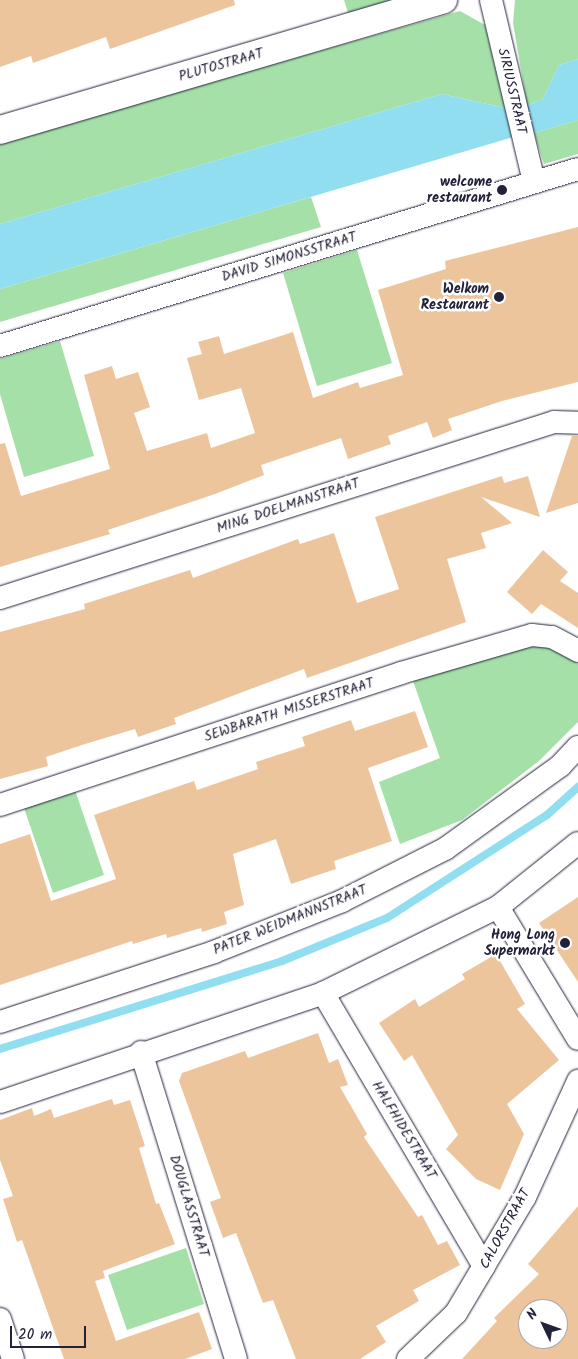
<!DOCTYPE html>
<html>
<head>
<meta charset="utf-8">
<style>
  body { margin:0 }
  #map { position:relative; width:578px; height:1359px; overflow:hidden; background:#fff; font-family:Kalam,sans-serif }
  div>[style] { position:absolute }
  .green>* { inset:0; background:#a4e0a7 }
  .water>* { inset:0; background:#90deef }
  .stream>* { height:8px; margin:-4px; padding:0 4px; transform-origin:4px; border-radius:4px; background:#90deef }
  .building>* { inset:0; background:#edc59d }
  .roads { filter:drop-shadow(0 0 1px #22223b) drop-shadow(0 0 1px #22223b) }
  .street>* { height:22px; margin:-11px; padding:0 11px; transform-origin:11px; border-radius:11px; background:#fff }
  .secondary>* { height:28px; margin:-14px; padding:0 14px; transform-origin:14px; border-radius:14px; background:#fff }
  .dots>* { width:14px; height:14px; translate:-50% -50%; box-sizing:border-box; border:2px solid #fff; border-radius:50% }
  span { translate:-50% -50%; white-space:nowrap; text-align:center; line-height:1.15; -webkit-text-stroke:5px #fff; paint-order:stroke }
  .street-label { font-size:14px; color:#22223b }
  .poi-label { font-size:14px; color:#22223b; font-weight:700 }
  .right { translate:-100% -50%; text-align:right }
  .north { position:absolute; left:518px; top:1299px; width:50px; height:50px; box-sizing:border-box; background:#fff; border:1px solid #a7a7b1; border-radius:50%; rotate:312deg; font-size:14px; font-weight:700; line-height:20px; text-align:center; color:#22223b }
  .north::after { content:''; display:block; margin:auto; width:18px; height:22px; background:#22223b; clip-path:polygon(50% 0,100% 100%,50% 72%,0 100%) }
  .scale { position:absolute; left:10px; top:1326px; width:76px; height:22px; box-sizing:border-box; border:2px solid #22223b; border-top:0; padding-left:6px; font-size:15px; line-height:18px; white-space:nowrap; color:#22223b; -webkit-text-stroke:4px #fff; paint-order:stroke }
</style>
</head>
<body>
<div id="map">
  <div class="green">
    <i style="clip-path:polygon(344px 0,407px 0,349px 16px)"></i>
    <i style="clip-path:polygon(515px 0,578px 0,578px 59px,559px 65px,543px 99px,527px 105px,513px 23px)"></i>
    <i style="clip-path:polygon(460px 11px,485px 25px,505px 108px,442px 94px,0 224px,0 142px)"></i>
    <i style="clip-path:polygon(578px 120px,578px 154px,544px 164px,534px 133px)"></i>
    <i style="clip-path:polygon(311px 197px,321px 227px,0 322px,0 289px)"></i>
    <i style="clip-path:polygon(357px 250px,392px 363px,317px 386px,283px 273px)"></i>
    <i style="clip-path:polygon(60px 341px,94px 456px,24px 477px,0 394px,0 359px)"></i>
    <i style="clip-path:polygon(530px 643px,568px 654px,578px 664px,578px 722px,539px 761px,462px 820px,400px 844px,379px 782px,440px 758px,413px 681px)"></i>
    <i style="clip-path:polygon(74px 787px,104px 875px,53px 893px,23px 805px)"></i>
    <i style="clip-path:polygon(186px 1248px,204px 1304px,127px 1330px,108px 1275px)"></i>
  </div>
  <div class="water">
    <i style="clip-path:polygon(578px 59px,578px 120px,534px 133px,527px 105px,543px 99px,559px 65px)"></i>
    <i style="clip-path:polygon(442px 94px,505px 108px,513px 137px,0 289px,0 224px)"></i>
  </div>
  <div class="stream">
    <i style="left:0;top:1049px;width:295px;rotate:-17.3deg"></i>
    <i style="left:282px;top:961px;width:113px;rotate:-22.3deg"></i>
    <i style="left:387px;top:918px;width:190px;rotate:-32.8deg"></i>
    <i style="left:547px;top:815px;width:42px;rotate:-42.1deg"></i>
  </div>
  <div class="building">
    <i style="clip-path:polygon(0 0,234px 0,235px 5px,110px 49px,106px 37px,33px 63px,31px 56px,0 67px)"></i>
    <i style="clip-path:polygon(578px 227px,578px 382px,502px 401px,448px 419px,452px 430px,433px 438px,427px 422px,388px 436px,391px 444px,348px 459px,341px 438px,261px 465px,264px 475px,215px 494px,108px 530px,110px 534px,0 567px,0 444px,5px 443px,21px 496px,110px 469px,84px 375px,112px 366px,116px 379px,138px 372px,150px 407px,134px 413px,147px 451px,207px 433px,211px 448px,255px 433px,241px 388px,199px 400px,187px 358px,202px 354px,198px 342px,219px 336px,224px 354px,293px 332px,313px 398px,358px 382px,360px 388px,403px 375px,378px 290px,446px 269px,445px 261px)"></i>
    <i style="clip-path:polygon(572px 436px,578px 436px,578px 503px,546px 513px)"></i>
    <i style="clip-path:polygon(502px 476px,504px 483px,528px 476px,540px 517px,481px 497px,512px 523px,481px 533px,486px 548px,447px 559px,466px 622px,307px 678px,304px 669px,174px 718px,176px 724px,138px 737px,135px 729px,85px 744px,46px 757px,48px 766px,0 779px,0 632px,85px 609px,84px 604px,190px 570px,193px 578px,298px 539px,300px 544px,334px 533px,357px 603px,399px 589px,375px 517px)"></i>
    <i style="clip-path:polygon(543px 550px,568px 572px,560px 581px,578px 593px,578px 628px,541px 604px,532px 614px,507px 592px)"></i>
    <i style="clip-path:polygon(415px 711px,428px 747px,368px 768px,392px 841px,334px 861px,336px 869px,291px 884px,276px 839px,233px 854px,244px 905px,224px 912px,227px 924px,202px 932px,201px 928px,167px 938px,166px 934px,133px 944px,132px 941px,0 985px,0 844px,30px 834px,51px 901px,116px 879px,94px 815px,194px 781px,197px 790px,258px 769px,256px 762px,305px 746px,302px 737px,351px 720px,355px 731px)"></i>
    <i style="clip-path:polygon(578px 897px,578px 982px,539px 923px)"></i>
    <i style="clip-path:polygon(496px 954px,525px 1004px,517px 1009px,559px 1060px,507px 1104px,524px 1134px,500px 1190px,476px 1179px,446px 1149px,458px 1135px,412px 1055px,404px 1061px,379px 1023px,415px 999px,419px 1007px,465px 979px,462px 974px)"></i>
    <i style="clip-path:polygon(318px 1033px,329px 1063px,338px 1059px,348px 1085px,340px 1087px,367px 1134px,364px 1137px,418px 1217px,422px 1215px,438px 1245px,447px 1241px,460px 1265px,413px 1290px,419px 1301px,376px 1326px,386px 1342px,360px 1359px,296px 1359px,273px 1300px,263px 1303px,236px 1233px,223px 1238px,210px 1202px,221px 1198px,179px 1081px,182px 1073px,245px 1051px,248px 1058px)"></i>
    <i style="clip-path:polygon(112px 1099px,114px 1105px,130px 1100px,145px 1146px,139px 1148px,156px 1204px,159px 1203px,175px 1244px,103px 1271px,105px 1278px,95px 1281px,116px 1341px,199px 1312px,212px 1349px,185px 1359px,64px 1359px,22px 1240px,17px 1242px,3px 1199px,13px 1196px,0 1160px,0 1120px,32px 1108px,34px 1116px,51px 1109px,54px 1118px)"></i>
    <i style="clip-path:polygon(evenodd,578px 1206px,578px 1359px,462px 1359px,497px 1321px,494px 1318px,539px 1274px,528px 1264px,578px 1206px,528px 1309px,558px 1309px,558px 1339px,528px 1339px,528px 1309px)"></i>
  </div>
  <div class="roads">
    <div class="street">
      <i style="left:491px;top:0;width:187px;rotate:76.7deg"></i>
      <i style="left:0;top:346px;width:604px;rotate:-17.03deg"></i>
      <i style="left:0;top:598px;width:581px;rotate:-17.62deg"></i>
      <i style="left:554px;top:422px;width:24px;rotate:2deg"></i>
      <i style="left:0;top:805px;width:422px;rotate:-18.2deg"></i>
      <i style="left:401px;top:673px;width:136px;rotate:-16.2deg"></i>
      <i style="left:532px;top:635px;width:20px;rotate:6deg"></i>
      <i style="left:552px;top:637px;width:30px;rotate:28deg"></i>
      <i style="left:498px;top:907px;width:154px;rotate:58.8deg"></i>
      <i style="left:323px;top:993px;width:317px;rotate:59.5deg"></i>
      <i style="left:0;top:1022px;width:225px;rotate:-18.1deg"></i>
      <i style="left:214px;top:952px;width:138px;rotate:-21.7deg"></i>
      <i style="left:342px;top:901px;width:115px;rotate:-26.8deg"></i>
      <i style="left:445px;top:849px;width:142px;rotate:-35.8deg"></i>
      <i style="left:560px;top:766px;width:26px;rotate:-47deg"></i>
      <i style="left:141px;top:1052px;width:321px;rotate:72.8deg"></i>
      <i style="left:0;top:1102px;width:341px;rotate:-18.6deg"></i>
      <i style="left:323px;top:993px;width:195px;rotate:-26.2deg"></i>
      <i style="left:498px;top:907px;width:102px;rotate:-38.7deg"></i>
      <i style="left:0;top:1319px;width:42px;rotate:72deg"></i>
      <i style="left:408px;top:1359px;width:66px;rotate:-43.8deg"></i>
      <i style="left:456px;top:1313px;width:55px;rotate:-59.2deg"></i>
      <i style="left:484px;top:1266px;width:80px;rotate:-59.3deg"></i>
      <i style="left:525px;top:1197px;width:128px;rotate:-65.4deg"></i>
    </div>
    <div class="secondary">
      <i style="left:0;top:130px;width:462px;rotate:-16.4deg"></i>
    </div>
  </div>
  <div class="dots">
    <i style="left:502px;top:190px;background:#22223b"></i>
    <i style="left:499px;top:297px;background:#22223b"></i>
    <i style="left:565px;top:943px;background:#22223b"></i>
  </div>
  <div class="street-label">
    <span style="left:221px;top:65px;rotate:-16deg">PLUTOSTRAAT</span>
    <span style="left:512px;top:91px;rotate:77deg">SIRIUSSTRAAT</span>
    <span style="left:289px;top:257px;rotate:-17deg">DAVID SIMONSSTRAAT</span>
    <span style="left:288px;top:506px;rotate:-18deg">MING DOELMANSTRAAT</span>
    <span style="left:289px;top:710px;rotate:-18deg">SEWBARATH MISSERSTRAAT</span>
    <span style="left:290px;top:920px;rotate:-22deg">PATER WEIDMANNSTRAAT</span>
    <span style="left:404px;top:1130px;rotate:59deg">HALFHIDESTRAAT</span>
    <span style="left:189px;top:1206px;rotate:73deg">DOUGLASSTRAAT</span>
    <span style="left:505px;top:1229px;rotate:-61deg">CALORSTRAAT</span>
  </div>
  <div class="poi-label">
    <span class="right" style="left:492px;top:190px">welcome<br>restaurant</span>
    <span class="right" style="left:489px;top:297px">Welkom<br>Restaurant</span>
    <span class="right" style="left:555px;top:943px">Hong Long<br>Supermarkt</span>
  </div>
  <div class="north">N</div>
  <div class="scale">20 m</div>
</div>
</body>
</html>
